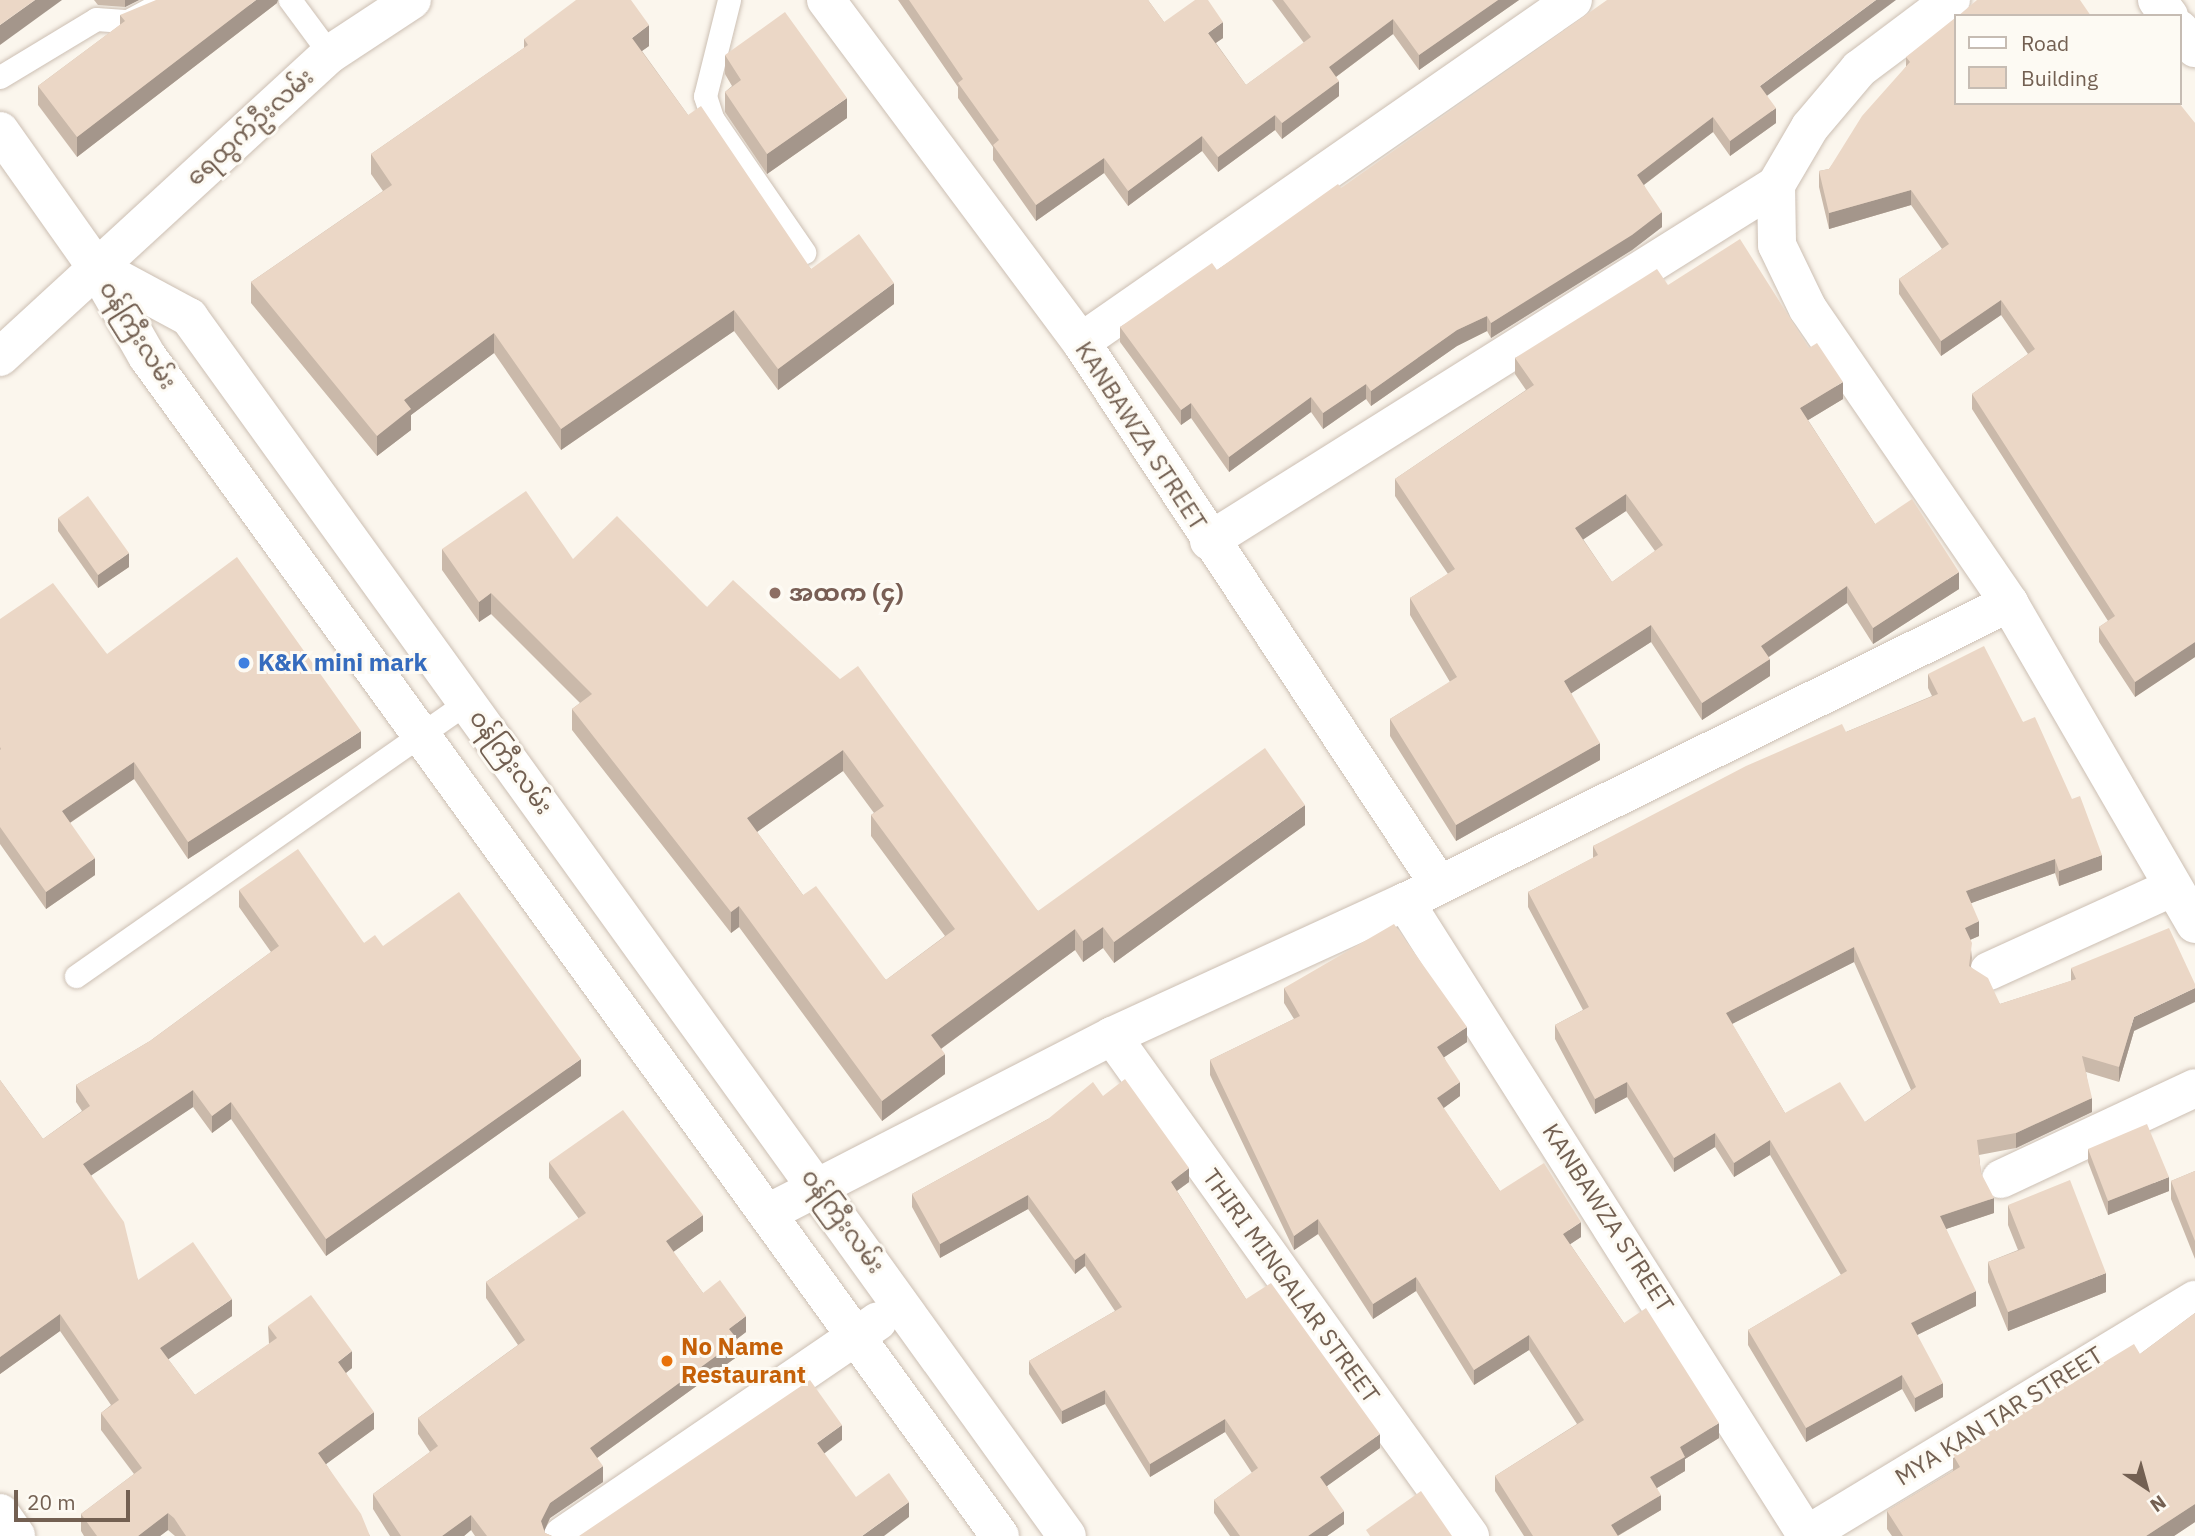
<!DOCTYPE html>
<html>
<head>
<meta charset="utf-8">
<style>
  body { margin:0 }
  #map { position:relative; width:2195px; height:1536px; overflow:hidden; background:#fbf6ed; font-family:"IBM Plex Sans","Noto Sans Myanmar",sans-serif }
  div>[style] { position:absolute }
  .roads { filter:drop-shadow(0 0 2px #ccbfb3) drop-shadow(0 0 2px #ccbfb3) }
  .service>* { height:23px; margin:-11.5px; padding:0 11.5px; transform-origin:11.5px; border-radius:11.5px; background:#fff }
  .minor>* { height:38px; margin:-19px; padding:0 19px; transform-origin:19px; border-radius:19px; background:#fff }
  .tertiary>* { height:38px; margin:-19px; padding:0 19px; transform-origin:19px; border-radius:19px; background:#fff }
  .wall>* { inset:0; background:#cab9aa }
  .shaded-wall>* { inset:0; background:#a4968b }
  .building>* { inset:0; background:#ebd7c6 }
  .dots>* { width:19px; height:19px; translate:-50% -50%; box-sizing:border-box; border:4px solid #fdfaf3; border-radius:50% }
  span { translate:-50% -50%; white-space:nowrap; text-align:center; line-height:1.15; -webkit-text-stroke:6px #fdfaf3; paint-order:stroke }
  .street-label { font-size:24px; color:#736052 }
  .education-label { font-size:24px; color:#785e54; font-weight:700 }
  .left { translate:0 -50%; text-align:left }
  .shop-label { font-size:24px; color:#366cbe; font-weight:700 }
  .food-label { font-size:24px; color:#c56008; font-weight:700 }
  .legend { position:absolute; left:1954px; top:14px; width:228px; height:91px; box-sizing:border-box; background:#fdfaf3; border:2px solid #c6bcb3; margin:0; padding:9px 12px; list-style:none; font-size:21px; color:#736052 }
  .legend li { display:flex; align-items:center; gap:14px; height:35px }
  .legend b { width:35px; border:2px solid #c6bcb3 }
  .north { position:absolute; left:2111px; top:1452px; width:70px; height:70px; -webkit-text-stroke:5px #fdfaf3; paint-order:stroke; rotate:144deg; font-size:19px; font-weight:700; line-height:28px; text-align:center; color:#736052 }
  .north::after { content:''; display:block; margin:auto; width:24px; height:32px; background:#736052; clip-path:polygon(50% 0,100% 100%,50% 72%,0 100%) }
  .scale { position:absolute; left:14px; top:1490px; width:116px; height:32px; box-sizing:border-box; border:4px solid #736052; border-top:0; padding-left:9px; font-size:21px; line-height:24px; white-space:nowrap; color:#736052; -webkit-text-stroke:5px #fdfaf3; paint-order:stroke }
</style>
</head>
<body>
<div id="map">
  <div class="roads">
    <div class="service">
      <i style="left:290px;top:0;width:67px;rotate:53.5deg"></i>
      <i style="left:729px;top:0;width:99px;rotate:104deg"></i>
      <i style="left:705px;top:96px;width:23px;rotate:72deg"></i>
      <i style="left:712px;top:118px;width:163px;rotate:55.5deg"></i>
      <i style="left:0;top:77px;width:112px;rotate:-31.1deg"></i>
      <i style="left:96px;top:19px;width:32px;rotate:4deg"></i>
      <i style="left:128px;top:21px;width:44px;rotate:-28.3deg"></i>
      <i style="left:76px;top:976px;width:478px;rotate:-35deg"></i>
    </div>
    <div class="minor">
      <i style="left:826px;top:0;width:427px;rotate:53.3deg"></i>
      <i style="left:1081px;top:342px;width:648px;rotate:56.58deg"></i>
      <i style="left:0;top:131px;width:166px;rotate:54.8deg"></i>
      <i style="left:96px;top:267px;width:103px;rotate:60.2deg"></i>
      <i style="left:147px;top:356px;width:1456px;rotate:54.14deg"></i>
      <i style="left:1776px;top:185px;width:60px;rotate:89deg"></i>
      <i style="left:1777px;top:245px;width:71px;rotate:64.2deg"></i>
      <i style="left:1808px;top:309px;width:356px;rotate:55.6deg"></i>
      <i style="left:2009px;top:603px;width:371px;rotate:59.9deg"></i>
      <i style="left:96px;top:267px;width:106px;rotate:28.3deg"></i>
      <i style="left:189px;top:317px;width:1502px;rotate:54.24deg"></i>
      <i style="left:1081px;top:342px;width:599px;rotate:-34.8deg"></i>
      <i style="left:0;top:357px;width:448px;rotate:-42.6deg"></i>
      <i style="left:330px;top:54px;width:98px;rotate:-33.4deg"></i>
      <i style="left:1209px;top:541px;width:669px;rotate:-32.12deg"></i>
      <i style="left:1776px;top:185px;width:67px;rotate:-59.6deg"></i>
      <i style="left:1810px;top:127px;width:76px;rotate:-49.8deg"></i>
      <i style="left:1859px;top:69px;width:115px;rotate:-36.9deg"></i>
      <i style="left:1405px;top:902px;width:751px;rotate:57.62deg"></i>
      <i style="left:1989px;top:971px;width:202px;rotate:-24.5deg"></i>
      <i style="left:1112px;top:1036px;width:615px;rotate:54.4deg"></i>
      <i style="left:2001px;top:1179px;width:214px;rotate:-25.1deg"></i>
      <i style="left:768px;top:1213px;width:387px;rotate:-27.2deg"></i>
      <i style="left:1112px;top:1036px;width:322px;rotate:-24.6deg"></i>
      <i style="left:1405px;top:902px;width:674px;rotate:-26.34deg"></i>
      <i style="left:0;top:1513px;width:28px;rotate:55deg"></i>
      <i style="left:563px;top:1536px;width:381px;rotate:-34.3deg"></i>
      <i style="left:1805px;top:1536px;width:456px;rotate:-31.2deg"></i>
    </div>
    <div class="tertiary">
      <i style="left:2157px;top:0;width:20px;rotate:53deg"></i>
      <i style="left:2179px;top:29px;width:25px;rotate:50deg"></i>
    </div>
  </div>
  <div class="wall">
    <i style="clip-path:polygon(94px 0,139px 0,125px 7px,98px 5px)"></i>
    <i style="clip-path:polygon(898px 0,1148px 0,1164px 22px,1223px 38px,1216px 43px,1246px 85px,1304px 43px,1272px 0,1519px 0,1419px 70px,1393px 34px,1336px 77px,1339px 96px,1282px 139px,1275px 130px,1218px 172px,1202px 151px,1128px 206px,1104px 173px,1036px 221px,993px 160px,993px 147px,958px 98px,958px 87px)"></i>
    <i style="clip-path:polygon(277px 3px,77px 157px,38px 105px,38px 86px,120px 25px,120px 15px)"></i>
    <i style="clip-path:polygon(524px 39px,649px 46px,642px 51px,688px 115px,811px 269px,894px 304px,778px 390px,734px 331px,561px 450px,494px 353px,411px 415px,411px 430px,377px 456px,251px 303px,251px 282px,383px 191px,371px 174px,371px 154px,524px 48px)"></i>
    <i style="clip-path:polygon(725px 55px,847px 118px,767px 174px,725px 112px,725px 92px,732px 86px,725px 74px)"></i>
    <i style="clip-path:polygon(1906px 57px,2195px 123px,2195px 657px,2135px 697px,2099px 642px,2099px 627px,2108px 621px,1972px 409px,1972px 394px,2028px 354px,2001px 315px,1941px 356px,1899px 294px,1899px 279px,1942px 249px,1911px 205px,1829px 229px,1819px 187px,1819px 171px,1829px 169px,1906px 67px)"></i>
    <i style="clip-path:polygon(1767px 96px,1776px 123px,1730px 156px,1713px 132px,1644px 185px,1662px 227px,1632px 250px,1491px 338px,1487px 331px,1457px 346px,1371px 406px,1366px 399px,1323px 429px,1311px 412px,1229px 472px,1191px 418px,1181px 425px,1120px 342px,1120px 327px,1217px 270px,1341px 188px)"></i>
    <i style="clip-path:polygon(evenodd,1668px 285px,1809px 348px,1843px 399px,1808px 420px,1875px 524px,1959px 589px,1873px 644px,1847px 603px,1769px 657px,1770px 676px,1702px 720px,1651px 642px,1571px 693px,1600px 760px,1456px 841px,1390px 736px,1390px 719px,1450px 682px,1410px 615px,1410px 598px,1448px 574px,1395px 496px,1395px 479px,1526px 390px,1515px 374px,1515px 358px,1668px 285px,1626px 511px,1655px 551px,1612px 582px,1583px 539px,1626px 511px)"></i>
    <i style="clip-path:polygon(58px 518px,129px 567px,98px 588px,58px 531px)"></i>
    <i style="clip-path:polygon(evenodd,442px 549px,573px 559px,707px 607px,1038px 911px,1305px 825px,1114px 963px,1103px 948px,1083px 962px,1075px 950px,941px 1049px,945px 1074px,882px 1121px,739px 927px,731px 933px,572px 730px,572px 709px,580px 703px,491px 614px,479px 622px,442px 570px,442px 549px,843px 771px,874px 813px,871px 815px,871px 836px,945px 936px,886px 980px,803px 895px,757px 832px,843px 771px)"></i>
    <i style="clip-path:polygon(0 619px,107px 654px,361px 748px,188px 859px,134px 779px,70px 823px,95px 875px,46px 909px,0 844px)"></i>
    <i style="clip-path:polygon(evenodd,1928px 674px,2023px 722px,2102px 870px,2059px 886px,2055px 873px,1971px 903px,1979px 936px,1970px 940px,1972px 958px,1971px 967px,2000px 1004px,2071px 981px,2071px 968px,2134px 1031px,2119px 1082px,2086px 1072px,2092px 1112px,2016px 1148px,1979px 1155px,1981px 1173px,1994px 1213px,1946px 1229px,1976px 1306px,1917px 1335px,1943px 1397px,1915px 1412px,1902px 1389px,1806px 1442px,1748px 1345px,1748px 1330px,1841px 1275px,1770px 1155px,1734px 1177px,1715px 1147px,1674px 1172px,1627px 1097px,1595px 1114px,1555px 1039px,1555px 1025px,1583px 1010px,1528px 907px,1528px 892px,1593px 858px,1593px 846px,1846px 732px,1932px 696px,1928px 688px,1928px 674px,1854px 962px,1911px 1090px,1865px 1122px,1785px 1113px,1732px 1024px,1854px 962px)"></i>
    <i style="clip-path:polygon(239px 890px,364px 943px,383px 946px,581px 1076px,326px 1256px,231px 1119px,212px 1133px,193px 1107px,91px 1175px,138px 1280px,232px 1316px,168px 1359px,195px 1395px,269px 1344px,268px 1326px,352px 1368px,346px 1373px,374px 1429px,326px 1464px,370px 1536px,175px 1536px,168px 1530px,160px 1536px,84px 1536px,81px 1531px,81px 1514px,134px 1474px,101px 1430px,101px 1413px,111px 1405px,60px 1331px,0 1374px,0 1080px,43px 1139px,82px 1111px,76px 1102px,76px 1085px,150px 1041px,271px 952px,239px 907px)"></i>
    <i style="clip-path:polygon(1284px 988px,1467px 1042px,1444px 1057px,1460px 1096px,1443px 1108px,1500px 1191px,1581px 1237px,1570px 1244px,1624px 1323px,1719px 1438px,1685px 1459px,1685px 1471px,1657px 1488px,1661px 1510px,1618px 1536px,1524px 1536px,1495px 1491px,1495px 1476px,1577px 1424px,1529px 1350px,1474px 1385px,1416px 1291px,1373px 1319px,1318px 1234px,1294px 1250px,1210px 1075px,1210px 1060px,1294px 1019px,1284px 1003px)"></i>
    <i style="clip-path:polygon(1103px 1096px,1189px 1182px,1177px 1191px,1246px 1299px,1380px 1448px,1327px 1486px,1344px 1524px,1327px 1536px,1230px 1536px,1214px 1513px,1214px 1500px,1252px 1473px,1225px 1432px,1150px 1477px,1105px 1404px,1062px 1424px,1029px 1374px,1029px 1361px,1115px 1311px,1085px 1266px,1075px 1274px,1028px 1209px,940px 1258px,912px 1207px,912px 1194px,1048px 1119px)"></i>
    <i style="clip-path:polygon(2088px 1149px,2169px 1191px,2108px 1215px,2088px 1162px)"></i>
    <i style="clip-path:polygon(549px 1162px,703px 1231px,673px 1252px,703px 1293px,746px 1332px,737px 1339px,738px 1356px,597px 1458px,603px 1482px,550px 1518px,544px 1530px,545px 1533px,552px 1536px,475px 1536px,471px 1530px,464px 1536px,390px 1536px,373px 1509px,373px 1494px,430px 1452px,418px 1434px,418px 1418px,518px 1345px,486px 1298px,486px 1282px,579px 1219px,549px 1178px)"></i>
    <i style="clip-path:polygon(2195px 1171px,2195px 1259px,2171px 1199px,2171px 1181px)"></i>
    <i style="clip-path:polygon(2008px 1205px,2106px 1292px,2008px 1331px,1988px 1282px,1988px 1262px,2018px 1250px,2008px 1225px)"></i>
    <i style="clip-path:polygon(2195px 1313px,2195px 1522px,2174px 1536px,1892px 1536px,1887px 1529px,1887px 1511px,1953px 1471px,1953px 1455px,2140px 1354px)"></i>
  </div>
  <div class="shaded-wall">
    <i style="clip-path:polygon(35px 0,62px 0,0 45px,0 25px)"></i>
    <i style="clip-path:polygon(125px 0,139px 0,125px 7px)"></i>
    <i style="clip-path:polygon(256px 0,278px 0,277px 3px,77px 157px,77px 137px)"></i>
    <i style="clip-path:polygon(1498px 0,1519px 0,1419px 70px,1419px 55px)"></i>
    <i style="clip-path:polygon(1876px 0,1896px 0,1760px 101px,1760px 86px)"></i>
    <i style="clip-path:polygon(1393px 19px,1393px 34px,1329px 82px,1329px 67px)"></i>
    <i style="clip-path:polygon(1223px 22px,1223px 38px,1208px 48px,1208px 33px)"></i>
    <i style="clip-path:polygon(649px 25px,649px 46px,632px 58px,632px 38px)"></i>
    <i style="clip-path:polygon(1339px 81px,1339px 96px,1282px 139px,1282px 123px)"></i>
    <i style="clip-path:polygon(847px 98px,847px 118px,767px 174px,767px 154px)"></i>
    <i style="clip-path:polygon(1776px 108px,1776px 123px,1730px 156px,1730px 141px)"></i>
    <i style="clip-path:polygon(1275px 115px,1275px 130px,1218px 172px,1218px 157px)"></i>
    <i style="clip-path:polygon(1713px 117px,1713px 132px,1637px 190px,1637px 175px)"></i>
    <i style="clip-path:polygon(1202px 136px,1202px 151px,1128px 206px,1128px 191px)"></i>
    <i style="clip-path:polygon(1104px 158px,1104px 173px,1036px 221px,1036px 205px)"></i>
    <i style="clip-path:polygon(1911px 190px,1911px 205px,1829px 229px,1829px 213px)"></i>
    <i style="clip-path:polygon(1662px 212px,1662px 227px,1632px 250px,1491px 338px,1491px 323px)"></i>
    <i style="clip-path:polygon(894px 283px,894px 304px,778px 390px,778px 369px)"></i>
    <i style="clip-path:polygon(2001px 300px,2001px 315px,1941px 356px,1941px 341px)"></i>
    <i style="clip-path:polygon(734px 310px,734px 331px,561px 450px,561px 429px)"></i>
    <i style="clip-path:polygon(1487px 316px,1487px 331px,1457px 346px,1371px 406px,1371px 391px,1457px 330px)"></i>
    <i style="clip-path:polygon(494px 333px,494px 353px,411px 415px,411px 430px,377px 456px,377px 436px,404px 400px)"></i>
    <i style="clip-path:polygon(1843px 382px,1843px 399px,1800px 425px,1800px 408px)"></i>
    <i style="clip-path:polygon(1366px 384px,1366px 399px,1323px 429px,1323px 413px)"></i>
    <i style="clip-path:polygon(1311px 397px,1311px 412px,1229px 472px,1229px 457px)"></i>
    <i style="clip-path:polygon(1191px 403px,1191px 418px,1181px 425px,1181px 410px)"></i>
    <i style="clip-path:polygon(1626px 494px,1626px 511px,1575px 545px,1575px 528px)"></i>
    <i style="clip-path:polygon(129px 553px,129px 567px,98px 588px,98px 575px)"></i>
    <i style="clip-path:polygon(1959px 572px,1959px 589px,1873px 644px,1873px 628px)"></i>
    <i style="clip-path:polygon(1847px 586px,1847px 603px,1761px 662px,1761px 646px)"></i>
    <i style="clip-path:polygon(491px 593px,491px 614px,479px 622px,479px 602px)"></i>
    <i style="clip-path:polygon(1651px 625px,1651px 642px,1564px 698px,1564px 681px)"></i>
    <i style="clip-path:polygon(2195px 642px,2195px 657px,2135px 697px,2135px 682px)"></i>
    <i style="clip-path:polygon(1770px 659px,1770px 676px,1702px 720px,1702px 703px)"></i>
    <i style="clip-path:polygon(361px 731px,361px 748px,188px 859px,188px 842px)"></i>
    <i style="clip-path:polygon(1600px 743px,1600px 760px,1456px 841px,1456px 825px)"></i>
    <i style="clip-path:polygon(843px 750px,843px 771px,747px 839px,747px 818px)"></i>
    <i style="clip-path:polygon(134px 762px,134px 779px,62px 828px,62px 811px)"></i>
    <i style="clip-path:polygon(1305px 805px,1305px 825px,1114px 963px,1114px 942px)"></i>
    <i style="clip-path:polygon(2102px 855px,2102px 870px,2059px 886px,2059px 871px)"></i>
    <i style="clip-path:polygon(95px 858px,95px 875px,46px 909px,46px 892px)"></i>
    <i style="clip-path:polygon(2055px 859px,2055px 873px,1966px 905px,1966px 891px)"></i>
    <i style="clip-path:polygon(739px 906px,739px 927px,731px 933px,731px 912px)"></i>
    <i style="clip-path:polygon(1979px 921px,1979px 936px,1965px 942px,1965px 928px)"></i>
    <i style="clip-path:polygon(1103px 927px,1103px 948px,1083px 962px,1083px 941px)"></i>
    <i style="clip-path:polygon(1075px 929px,1075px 950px,931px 1056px,931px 1035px)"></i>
    <i style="clip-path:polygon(1854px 947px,1854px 962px,1726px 1027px,1726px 1013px)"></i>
    <i style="clip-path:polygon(2195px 988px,2195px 1002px,2134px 1031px,2119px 1082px,2119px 1067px,2134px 1017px)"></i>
    <i style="clip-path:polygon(1467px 1027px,1467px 1042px,1437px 1062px,1437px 1047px)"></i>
    <i style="clip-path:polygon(945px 1054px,945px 1074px,882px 1121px,882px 1101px)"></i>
    <i style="clip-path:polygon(581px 1059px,581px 1076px,326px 1256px,326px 1239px)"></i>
    <i style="clip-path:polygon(1460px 1082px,1460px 1096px,1437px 1113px,1437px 1098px)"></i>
    <i style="clip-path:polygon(1627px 1082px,1627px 1097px,1595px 1114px,1595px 1099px)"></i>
    <i style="clip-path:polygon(193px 1090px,193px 1107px,83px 1181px,83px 1164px)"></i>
    <i style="clip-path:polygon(2092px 1098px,2092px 1112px,2016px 1148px,2016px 1133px)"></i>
    <i style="clip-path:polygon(231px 1102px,231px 1119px,212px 1133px,212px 1116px)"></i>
    <i style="clip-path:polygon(1715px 1133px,1715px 1147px,1674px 1172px,1674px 1158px)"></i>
    <i style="clip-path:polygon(1770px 1140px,1770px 1155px,1734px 1177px,1734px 1163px)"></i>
    <i style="clip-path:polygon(1189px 1168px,1189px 1182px,1171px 1195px,1171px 1182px)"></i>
    <i style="clip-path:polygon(2169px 1177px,2169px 1191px,2108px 1215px,2108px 1201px)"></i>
    <i style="clip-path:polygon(1028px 1195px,1028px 1209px,940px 1258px,940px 1244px)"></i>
    <i style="clip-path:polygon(1994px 1198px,1994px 1213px,1940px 1231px,1940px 1216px)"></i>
    <i style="clip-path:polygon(703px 1215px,703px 1231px,666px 1257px,666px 1241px)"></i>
    <i style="clip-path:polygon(1318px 1219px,1318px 1234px,1294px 1250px,1294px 1236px)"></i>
    <i style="clip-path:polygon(1581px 1222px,1581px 1237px,1563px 1249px,1563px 1234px)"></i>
    <i style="clip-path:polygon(1085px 1253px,1085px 1266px,1075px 1274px,1075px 1260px)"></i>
    <i style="clip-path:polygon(2106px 1273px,2106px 1292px,2008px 1331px,2008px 1312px)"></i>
    <i style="clip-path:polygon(1416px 1277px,1416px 1291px,1373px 1319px,1373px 1304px)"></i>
    <i style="clip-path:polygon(1976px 1291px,1976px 1306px,1911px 1338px,1911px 1323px)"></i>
    <i style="clip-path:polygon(232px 1299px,232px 1316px,160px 1365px,160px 1348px)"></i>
    <i style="clip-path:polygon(60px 1314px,60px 1331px,0 1374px,0 1357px)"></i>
    <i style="clip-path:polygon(746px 1316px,746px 1332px,729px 1345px,729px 1329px)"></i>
    <i style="clip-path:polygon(1529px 1335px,1529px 1350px,1474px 1385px,1474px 1370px)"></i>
    <i style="clip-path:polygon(738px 1340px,738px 1356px,590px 1463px,590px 1448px)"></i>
    <i style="clip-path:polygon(352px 1351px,352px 1368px,338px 1379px,338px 1362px)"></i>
    <i style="clip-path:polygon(1902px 1375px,1902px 1389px,1806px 1442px,1806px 1428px)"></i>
    <i style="clip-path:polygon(1943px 1383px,1943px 1397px,1915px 1412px,1915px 1398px)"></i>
    <i style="clip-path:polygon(1105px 1390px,1105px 1404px,1062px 1424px,1062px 1411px)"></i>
    <i style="clip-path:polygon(374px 1412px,374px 1429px,318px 1470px,318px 1453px)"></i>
    <i style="clip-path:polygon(1225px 1419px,1225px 1432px,1150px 1477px,1150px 1464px)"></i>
    <i style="clip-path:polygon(1719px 1423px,1719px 1438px,1685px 1459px,1685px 1471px,1650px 1492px,1650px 1477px,1680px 1447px)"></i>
    <i style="clip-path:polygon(842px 1425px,842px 1440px,817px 1459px,817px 1443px)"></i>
    <i style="clip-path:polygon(1380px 1434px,1380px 1448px,1320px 1491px,1320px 1477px)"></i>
    <i style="clip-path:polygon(603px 1466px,603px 1482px,550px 1518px,542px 1536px,541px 1521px,550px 1503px)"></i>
    <i style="clip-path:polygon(1661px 1495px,1661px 1510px,1617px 1536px,1611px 1525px)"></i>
    <i style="clip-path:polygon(909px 1502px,909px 1517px,884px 1536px,862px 1536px)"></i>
    <i style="clip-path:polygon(2195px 1504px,2195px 1522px,2174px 1536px,2146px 1536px)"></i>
    <i style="clip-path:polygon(1344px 1511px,1344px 1524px,1327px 1536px,1308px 1536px)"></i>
    <i style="clip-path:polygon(168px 1513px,168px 1530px,160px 1536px,138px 1536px)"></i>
    <i style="clip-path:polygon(471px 1515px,471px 1530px,464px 1536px,442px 1536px)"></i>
  </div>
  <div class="building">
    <i style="clip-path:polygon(0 0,35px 0,0 25px)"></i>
    <i style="clip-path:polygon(156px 0,256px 0,77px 137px,38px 86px,125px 21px,120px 15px)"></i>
    <i style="clip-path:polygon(576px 0,631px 0,649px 25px,632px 38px,688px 115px,701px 106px,811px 269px,859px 234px,894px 283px,778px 369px,734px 310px,561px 429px,494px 333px,404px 400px,411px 409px,377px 436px,251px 282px,392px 185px,371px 154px,528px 45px,524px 39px)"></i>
    <i style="clip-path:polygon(909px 0,1148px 0,1164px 22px,1195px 0,1208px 0,1223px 22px,1208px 33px,1246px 85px,1311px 37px,1283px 0,1498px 0,1419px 55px,1393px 19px,1329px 67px,1339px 81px,1282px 123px,1275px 115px,1218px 157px,1202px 136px,1128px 191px,1104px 158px,1036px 205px,993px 145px,999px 140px,958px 83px,963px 79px)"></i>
    <i style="clip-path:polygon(1607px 0,1876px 0,1760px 86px,1776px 108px,1730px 141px,1713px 117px,1637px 175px,1662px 212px,1632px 235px,1491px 323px,1487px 316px,1457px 330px,1371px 391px,1366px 384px,1323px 413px,1311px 397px,1229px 457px,1191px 403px,1181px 410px,1120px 327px,1212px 263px,1217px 270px,1338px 184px,1341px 188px)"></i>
    <i style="clip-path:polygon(1977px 0,2080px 0,2091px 16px,1958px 16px)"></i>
    <i style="clip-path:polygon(785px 12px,847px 98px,767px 154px,725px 92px,741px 80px,725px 55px)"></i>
    <i style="clip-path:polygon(1955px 18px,1955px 103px,2179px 103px,2195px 123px,2195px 642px,2135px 682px,2099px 627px,2115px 616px,1972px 394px,2035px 349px,2001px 300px,1941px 341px,1899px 279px,1949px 244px,1911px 190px,1829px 213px,1819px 171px,1829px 169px,1862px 116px,1910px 62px,1906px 57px)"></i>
    <i style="clip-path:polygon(evenodd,1740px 239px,1809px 348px,1817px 343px,1843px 382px,1800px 408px,1875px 524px,1912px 499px,1959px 572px,1873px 628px,1847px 586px,1761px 646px,1770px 659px,1702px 703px,1651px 625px,1564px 681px,1600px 743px,1456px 825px,1390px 719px,1457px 677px,1410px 598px,1455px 569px,1395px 479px,1534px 385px,1515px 358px,1657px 269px,1668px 285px,1740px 239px,1626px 494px,1663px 545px,1612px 582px,1575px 528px,1626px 494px)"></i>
    <i style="clip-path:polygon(evenodd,526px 491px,573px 559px,617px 516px,707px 607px,733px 580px,840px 679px,858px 666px,1038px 911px,1265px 748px,1305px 805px,1114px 942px,1103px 927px,1083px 941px,1075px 929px,931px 1035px,945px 1054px,882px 1101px,739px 906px,731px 912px,572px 709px,592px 694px,491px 593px,479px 602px,442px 549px,526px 491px,843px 750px,884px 806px,871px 815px,955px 929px,886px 980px,816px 886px,803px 895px,747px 818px,843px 750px)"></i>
    <i style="clip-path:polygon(88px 496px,129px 553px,98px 575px,58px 518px)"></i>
    <i style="clip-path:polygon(237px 557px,361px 731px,188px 842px,134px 762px,62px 811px,95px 858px,46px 892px,0 827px,0 750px,1px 749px,0 747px,0 619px,53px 583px,107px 654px)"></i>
    <i style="clip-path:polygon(evenodd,1984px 646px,2023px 722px,2035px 717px,2072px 799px,2080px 796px,2102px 855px,2059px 871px,2055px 859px,1966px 891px,1979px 921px,1965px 928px,1972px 943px,1969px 966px,1988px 978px,2000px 1004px,2076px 979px,2071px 968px,2169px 928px,2195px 984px,2195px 988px,2134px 1017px,2119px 1067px,2082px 1056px,2092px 1098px,2016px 1133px,1977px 1140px,1981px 1173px,1994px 1198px,1940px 1216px,1976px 1291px,1911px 1323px,1943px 1383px,1915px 1398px,1902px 1375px,1806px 1428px,1748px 1330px,1847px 1271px,1770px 1140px,1734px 1163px,1715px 1133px,1674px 1158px,1627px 1082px,1595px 1099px,1555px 1025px,1589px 1007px,1528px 892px,1598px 855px,1593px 846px,1746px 766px,1842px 724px,1846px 732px,1938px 694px,1928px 674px,1984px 646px,1854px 947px,1916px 1087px,1865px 1122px,1840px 1082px,1785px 1113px,1726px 1013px,1854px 947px)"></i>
    <i style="clip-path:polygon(298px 849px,364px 943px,375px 935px,383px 946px,459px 892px,581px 1059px,326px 1239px,231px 1102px,212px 1116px,193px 1090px,83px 1164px,124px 1222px,138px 1280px,193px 1242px,232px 1299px,160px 1348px,195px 1395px,277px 1338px,268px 1326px,311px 1295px,352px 1351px,338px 1362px,374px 1412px,318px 1453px,361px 1514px,370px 1536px,186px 1536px,174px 1518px,168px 1513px,138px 1536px,97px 1536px,81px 1514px,142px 1468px,101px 1413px,119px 1400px,60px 1314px,0 1357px,0 1080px,43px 1139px,90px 1106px,76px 1085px,150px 1041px,279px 946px,239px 890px)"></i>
    <i style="clip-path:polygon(1394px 924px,1467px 1027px,1437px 1047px,1460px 1082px,1437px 1098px,1500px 1191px,1544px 1163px,1581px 1222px,1563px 1234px,1624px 1323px,1646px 1308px,1719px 1423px,1680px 1447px,1685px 1457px,1650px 1477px,1661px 1495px,1611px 1525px,1618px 1536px,1533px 1536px,1495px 1476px,1584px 1420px,1529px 1335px,1474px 1370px,1416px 1277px,1373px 1304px,1318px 1219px,1294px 1236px,1210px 1060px,1300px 1016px,1284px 988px)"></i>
    <i style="clip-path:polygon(1125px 1079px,1189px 1168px,1171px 1182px,1246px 1299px,1271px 1283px,1380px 1434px,1320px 1477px,1344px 1511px,1308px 1536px,1240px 1536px,1214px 1500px,1258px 1468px,1225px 1419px,1150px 1464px,1105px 1390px,1062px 1411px,1029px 1361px,1122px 1307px,1085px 1253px,1075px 1260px,1028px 1195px,940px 1244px,912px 1194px,1048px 1119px,1093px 1082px,1103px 1096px)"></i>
    <i style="clip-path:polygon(623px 1110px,703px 1215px,666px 1241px,703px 1293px,720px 1280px,746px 1316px,729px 1329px,738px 1340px,590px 1448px,603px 1466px,550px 1503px,541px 1521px,545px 1533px,552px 1536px,487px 1536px,471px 1515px,442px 1536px,401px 1536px,373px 1494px,438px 1446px,418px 1418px,525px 1340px,486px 1282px,586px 1213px,549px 1162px)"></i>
    <i style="clip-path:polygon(2147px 1124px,2169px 1177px,2108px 1201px,2088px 1149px)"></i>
    <i style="clip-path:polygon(2195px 1171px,2195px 1241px,2171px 1181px)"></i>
    <i style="clip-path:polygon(2070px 1180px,2106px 1273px,2008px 1312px,1988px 1262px,2025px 1248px,2008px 1205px)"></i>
    <i style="clip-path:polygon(2195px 1313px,2195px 1504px,2146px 1536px,1903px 1536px,1887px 1511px,1960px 1467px,1953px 1455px,1976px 1440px,2134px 1344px,2140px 1354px)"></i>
    <i style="clip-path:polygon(810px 1380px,842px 1425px,817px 1443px,856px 1497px,889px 1473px,909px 1502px,862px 1536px,579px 1536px)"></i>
    <i style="clip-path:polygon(1421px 1491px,1452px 1536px,1370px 1536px,1366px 1530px)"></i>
  </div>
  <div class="dots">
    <i style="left:775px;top:593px;background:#8d6e63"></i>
    <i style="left:244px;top:663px;background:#3f7fe0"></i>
    <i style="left:667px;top:1361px;background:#e8710a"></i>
  </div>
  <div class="street-label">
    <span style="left:250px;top:127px;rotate:-42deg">ရေထွက်ဦးလမ်း</span>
    <span style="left:138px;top:335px;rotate:58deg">ဝန်ကြီးလမ်း</span>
    <span style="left:1141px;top:436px;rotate:57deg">KANBAWZA STREET</span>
    <span style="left:511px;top:762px;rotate:54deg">ဝန်ကြီးလမ်း</span>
    <span style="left:1608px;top:1218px;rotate:57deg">KANBAWZA STREET</span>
    <span style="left:843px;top:1221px;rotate:54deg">ဝန်ကြီးလမ်း</span>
    <span style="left:1291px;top:1286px;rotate:54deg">THIRI MINGALAR STREET</span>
    <span style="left:1999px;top:1416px;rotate:-32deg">MYA KAN TAR STREET</span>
  </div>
  <div class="education-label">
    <span class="left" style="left:789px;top:593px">အထက (၄)</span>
  </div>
  <div class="shop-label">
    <span class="left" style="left:258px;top:663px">K&amp;K mini mark</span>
  </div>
  <div class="food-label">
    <span class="left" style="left:681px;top:1361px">No Name<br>Restaurant</span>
  </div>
  <ul class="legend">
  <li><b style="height:9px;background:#fff"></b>Road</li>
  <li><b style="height:19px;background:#ebd7c6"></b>Building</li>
  </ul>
  <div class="north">N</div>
  <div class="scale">20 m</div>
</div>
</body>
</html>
